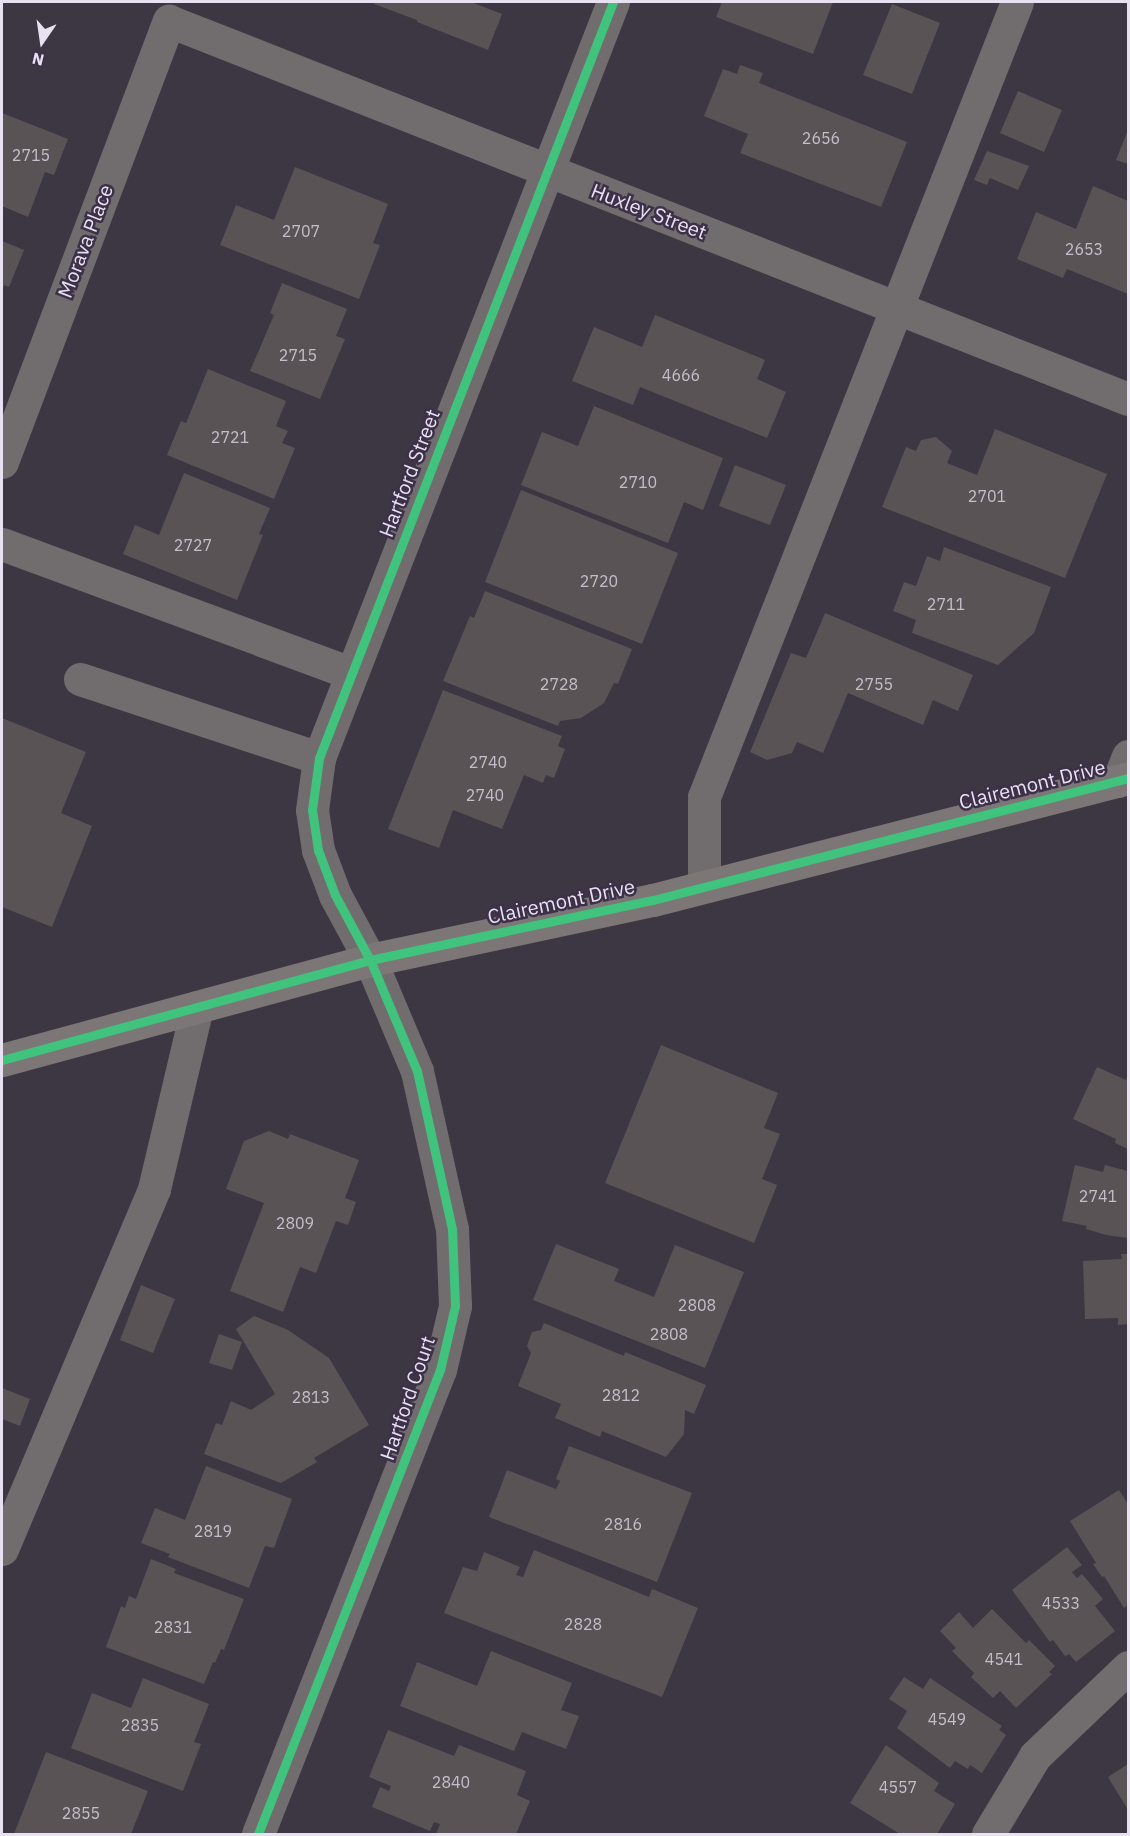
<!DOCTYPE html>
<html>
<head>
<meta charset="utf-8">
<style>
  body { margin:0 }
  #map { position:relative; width:1130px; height:1836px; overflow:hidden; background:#3d3743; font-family:"IBM Plex Sans",sans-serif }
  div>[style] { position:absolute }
  .building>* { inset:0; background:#595355 }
  .minor>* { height:33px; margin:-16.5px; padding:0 16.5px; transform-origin:16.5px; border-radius:16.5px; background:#716c6d }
  .major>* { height:33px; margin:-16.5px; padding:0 16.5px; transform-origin:16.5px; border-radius:16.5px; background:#7d7677 }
  .cycleway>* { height:9px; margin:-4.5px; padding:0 4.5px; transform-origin:4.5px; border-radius:4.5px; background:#40c37c }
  span { translate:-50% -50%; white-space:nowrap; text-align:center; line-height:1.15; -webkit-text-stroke:5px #3d3149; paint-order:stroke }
  .number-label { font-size:16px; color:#c4beca }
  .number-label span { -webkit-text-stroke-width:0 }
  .street-label { font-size:20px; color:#e8e1f1 }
  .frame { position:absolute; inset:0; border:3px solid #e8e1f1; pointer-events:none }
  .north { position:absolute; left:12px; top:12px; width:60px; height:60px; -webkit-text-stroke:4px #3d3149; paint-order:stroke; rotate:193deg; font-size:16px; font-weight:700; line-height:24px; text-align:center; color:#e8e1f1 }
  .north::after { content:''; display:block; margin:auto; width:21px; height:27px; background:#e8e1f1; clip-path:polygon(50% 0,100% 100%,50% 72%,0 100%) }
</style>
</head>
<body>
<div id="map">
  <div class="building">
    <i style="clip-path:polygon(375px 2px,471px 2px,502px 14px,488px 50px,417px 22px,417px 20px,374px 4px)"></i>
    <i style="clip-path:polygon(722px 2px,833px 2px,813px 54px,716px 17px)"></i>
    <i style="clip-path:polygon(892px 4px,940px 23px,912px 94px,863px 75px)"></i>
    <i style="clip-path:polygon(740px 65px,763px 73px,759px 83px,907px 142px,881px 207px,740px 153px,748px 134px,704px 116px,723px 69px,737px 74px)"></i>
    <i style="clip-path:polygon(1018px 91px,1062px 110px,1044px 152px,1000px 133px)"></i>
    <i style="clip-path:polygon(2px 113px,68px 139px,54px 175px,45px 172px,28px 217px,2px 206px)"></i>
    <i style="clip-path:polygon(1128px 130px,1128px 164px,1116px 160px)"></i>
    <i style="clip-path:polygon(987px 151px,1029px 166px,1018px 190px,990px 178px,987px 185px,974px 180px)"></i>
    <i style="clip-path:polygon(295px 167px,388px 204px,373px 243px,380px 245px,359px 299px,220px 245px,236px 205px,274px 220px)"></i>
    <i style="clip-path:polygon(1093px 186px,1128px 201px,1128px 294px,1067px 269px,1063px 278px,1017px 259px,1036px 212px,1076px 229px)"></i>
    <i style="clip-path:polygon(2px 241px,24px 250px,9px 287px,4px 285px,2px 290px)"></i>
    <i style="clip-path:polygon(282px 283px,347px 309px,336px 336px,345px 339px,320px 399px,250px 371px,274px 315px,270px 313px)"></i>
    <i style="clip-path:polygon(655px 315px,765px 360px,757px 379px,786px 392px,767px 438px,640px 387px,633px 405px,572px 381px,594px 327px,642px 347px)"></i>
    <i style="clip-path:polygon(208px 369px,286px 401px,276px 426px,288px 431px,282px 443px,295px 448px,274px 499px,167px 455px,181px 421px,186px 423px)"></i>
    <i style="clip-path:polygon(594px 406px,723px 458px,703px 510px,684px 502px,668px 543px,521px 485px,542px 432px,578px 446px)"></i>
    <i style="clip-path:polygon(995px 429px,1107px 474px,1065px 578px,882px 507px,906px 447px,916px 451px,921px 440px,936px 437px,952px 451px,947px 463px,977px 475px)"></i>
    <i style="clip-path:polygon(735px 465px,786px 485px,770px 525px,719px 506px)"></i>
    <i style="clip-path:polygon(184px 473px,270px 508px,259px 534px,263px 535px,237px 600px,123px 554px,135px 525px,159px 535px)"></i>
    <i style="clip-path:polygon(521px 490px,678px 553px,642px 644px,485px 582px)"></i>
    <i style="clip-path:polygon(944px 547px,1051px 587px,1034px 633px,998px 665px,912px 633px,916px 620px,893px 611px,904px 582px,916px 586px,927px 556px,940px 561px)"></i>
    <i style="clip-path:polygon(485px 591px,632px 649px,618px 684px,614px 683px,604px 703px,581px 718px,560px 721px,558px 726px,443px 681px,470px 616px,474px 618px)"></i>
    <i style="clip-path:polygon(825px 613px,973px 675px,958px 711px,933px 700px,923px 725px,848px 693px,823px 753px,797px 742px,792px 753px,767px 760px,750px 752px,791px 653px,806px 658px)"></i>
    <i style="clip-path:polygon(443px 690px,562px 736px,558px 746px,565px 749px,554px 778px,546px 775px,543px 783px,524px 775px,502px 829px,453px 810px,439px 848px,388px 829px)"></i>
    <i style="clip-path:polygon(2px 718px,86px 752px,61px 813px,92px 826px,52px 927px,2px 907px)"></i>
    <i style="clip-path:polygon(661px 1045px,778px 1093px,764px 1128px,780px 1134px,762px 1179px,777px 1185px,754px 1243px,605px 1183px)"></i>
    <i style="clip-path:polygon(1097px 1067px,1126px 1080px,1128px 1074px,1128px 1149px,1115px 1143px,1116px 1139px,1073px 1119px)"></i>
    <i style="clip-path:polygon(269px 1131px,288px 1139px,290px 1134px,359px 1160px,345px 1198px,356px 1202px,348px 1225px,336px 1221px,316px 1273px,300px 1267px,283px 1312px,230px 1291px,264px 1203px,226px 1189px,244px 1141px)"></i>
    <i style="clip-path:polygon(1075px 1165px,1103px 1172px,1105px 1165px,1128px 1171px,1128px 1238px,1106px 1235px,1086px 1229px,1087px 1226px,1062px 1221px)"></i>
    <i style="clip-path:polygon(556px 1244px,619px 1269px,614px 1281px,654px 1297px,675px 1245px,744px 1272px,705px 1368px,533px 1300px)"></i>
    <i style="clip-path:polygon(1121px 1254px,1128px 1254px,1128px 1324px,1118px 1325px,1118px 1318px,1085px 1319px,1083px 1261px,1122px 1259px)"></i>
    <i style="clip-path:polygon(141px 1285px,175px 1299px,153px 1353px,120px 1340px)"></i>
    <i style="clip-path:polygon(254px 1316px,288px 1330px,329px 1358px,369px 1425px,314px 1458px,317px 1462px,281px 1483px,204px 1454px,216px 1423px,222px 1425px,231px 1401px,251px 1410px,275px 1394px,236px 1329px)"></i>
    <i style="clip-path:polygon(544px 1323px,624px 1356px,625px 1352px,706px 1385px,694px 1414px,685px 1410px,684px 1434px,666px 1457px,602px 1431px,600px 1437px,555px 1418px,561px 1404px,518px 1386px,531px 1353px,527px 1346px,532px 1332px,541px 1330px)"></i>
    <i style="clip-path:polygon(219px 1334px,242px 1342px,232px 1370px,209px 1363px)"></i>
    <i style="clip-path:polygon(2px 1388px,30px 1399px,20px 1426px,2px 1419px)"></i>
    <i style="clip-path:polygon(569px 1446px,692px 1493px,657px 1582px,489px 1517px,507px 1470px,556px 1489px,560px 1481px,556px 1479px)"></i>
    <i style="clip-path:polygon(206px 1466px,292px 1499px,274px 1548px,265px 1546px,249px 1588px,168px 1557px,170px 1554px,141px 1543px,155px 1508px,185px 1520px)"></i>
    <i style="clip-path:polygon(1119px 1490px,1128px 1504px,1128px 1605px,1124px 1608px,1104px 1576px,1102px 1577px,1093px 1564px,1096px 1563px,1070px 1521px)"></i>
    <i style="clip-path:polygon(1067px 1547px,1082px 1565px,1072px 1572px,1077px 1578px,1082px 1574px,1103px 1599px,1095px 1606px,1115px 1631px,1076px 1662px,1069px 1654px,1065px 1656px,1053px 1640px,1050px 1642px,1012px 1590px)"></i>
    <i style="clip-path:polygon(534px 1550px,649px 1597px,652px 1589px,698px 1608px,662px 1697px,444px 1613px,463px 1567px,477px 1571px,484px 1552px,520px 1567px,516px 1575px,523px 1577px)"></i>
    <i style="clip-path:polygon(151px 1559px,176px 1569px,174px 1573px,244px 1599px,224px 1650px,221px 1649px,215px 1663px,213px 1662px,204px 1684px,106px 1647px,121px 1606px,125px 1608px,129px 1596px,136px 1599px)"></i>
    <i style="clip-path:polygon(992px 1609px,1026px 1643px,1029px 1640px,1055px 1666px,1049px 1672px,1052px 1674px,1016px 1708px,1000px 1691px,993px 1698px,971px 1677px,974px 1673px,952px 1651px,956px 1648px,940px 1631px,959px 1612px,973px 1628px)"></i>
    <i style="clip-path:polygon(491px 1651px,572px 1683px,561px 1710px,579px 1716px,566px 1749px,522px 1732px,514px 1751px,400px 1706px,417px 1662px,477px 1686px)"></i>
    <i style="clip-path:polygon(904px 1677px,923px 1689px,930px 1678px,1002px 1726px,999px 1730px,1006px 1735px,982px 1773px,970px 1765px,968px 1769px,955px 1761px,950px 1768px,897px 1728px,907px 1711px,889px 1699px)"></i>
    <i style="clip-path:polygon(143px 1678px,209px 1704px,194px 1742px,201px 1744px,183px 1791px,71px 1748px,92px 1693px,131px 1708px)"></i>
    <i style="clip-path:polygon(388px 1730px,454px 1756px,459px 1745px,526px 1771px,517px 1795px,530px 1801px,516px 1834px,436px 1834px,440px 1824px,434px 1822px,430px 1831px,372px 1807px,380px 1787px,389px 1791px,391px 1786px,369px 1777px)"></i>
    <i style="clip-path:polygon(886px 1745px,939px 1783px,934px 1791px,955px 1804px,937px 1834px,900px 1834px,850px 1803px)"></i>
    <i style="clip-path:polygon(46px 1752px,148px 1791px,131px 1834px,14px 1834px)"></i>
    <i style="clip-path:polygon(1128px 1764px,1128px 1810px,1108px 1777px)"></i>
  </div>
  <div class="minor">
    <i style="left:2px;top:462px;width:472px;rotate:-69.3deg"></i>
    <i style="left:169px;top:21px;width:1031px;rotate:21.51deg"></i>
    <i style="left:2px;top:544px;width:371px;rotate:20.3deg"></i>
    <i style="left:80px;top:679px;width:252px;rotate:18.3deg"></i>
    <i style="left:1118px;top:781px;width:27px;rotate:-68deg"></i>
    <i style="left:704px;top:886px;width:89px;rotate:-90deg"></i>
    <i style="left:704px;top:797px;width:854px;rotate:-68.51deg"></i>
    <i style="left:2px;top:1549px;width:391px;rotate:-67.1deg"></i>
    <i style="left:154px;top:1189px;width:187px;rotate:-76.7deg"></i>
    <i style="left:258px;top:1834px;width:498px;rotate:-68.6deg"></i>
    <i style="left:440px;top:1370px;width:66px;rotate:-76.8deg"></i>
    <i style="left:455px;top:1306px;width:77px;rotate:-92.2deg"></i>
    <i style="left:452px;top:1229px;width:162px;rotate:-102.5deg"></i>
    <i style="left:417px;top:1071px;width:121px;rotate:-112.9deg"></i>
    <i style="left:370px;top:960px;width:74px;rotate:-118.3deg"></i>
    <i style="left:335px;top:895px;width:48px;rotate:-110.7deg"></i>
    <i style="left:318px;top:850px;width:40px;rotate:-98.5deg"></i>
    <i style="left:312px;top:810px;width:52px;rotate:-82.3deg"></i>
    <i style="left:319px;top:758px;width:811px;rotate:-68.75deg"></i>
    <i style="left:988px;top:1834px;width:91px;rotate:-58.9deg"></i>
    <i style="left:1035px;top:1756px;width:129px;rotate:-43.7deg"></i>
  </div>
  <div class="major">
    <i style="left:2px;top:1060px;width:381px;rotate:-15.2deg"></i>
    <i style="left:370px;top:960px;width:289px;rotate:-12deg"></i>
    <i style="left:653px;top:900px;width:490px;rotate:-14.4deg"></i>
  </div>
  <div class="cycleway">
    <i style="left:2px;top:1060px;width:381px;rotate:-15.2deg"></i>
    <i style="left:370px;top:960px;width:289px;rotate:-12deg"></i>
    <i style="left:653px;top:900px;width:490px;rotate:-14.4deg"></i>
    <i style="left:258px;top:1834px;width:498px;rotate:-68.6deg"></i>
    <i style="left:440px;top:1370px;width:66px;rotate:-76.8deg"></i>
    <i style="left:455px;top:1306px;width:77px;rotate:-92.2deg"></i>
    <i style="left:452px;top:1229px;width:162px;rotate:-102.5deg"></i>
    <i style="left:417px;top:1071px;width:121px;rotate:-112.9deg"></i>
    <i style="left:370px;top:960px;width:74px;rotate:-118.3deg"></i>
    <i style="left:335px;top:895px;width:48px;rotate:-110.7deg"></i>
    <i style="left:318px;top:850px;width:40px;rotate:-98.5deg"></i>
    <i style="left:312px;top:810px;width:52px;rotate:-82.3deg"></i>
    <i style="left:319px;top:758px;width:811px;rotate:-68.75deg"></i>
  </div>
  <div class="number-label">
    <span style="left:821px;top:138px">2656</span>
    <span style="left:31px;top:155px">2715</span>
    <span style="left:301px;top:231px">2707</span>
    <span style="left:1084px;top:249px">2653</span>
    <span style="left:298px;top:355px">2715</span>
    <span style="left:681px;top:375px">4666</span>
    <span style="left:230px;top:437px">2721</span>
    <span style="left:638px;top:482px">2710</span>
    <span style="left:987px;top:496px">2701</span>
    <span style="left:193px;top:545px">2727</span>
    <span style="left:599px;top:581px">2720</span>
    <span style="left:946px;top:604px">2711</span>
    <span style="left:559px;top:684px">2728</span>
    <span style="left:874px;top:684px">2755</span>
    <span style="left:488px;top:762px">2740</span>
    <span style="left:485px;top:795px">2740</span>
    <span style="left:1098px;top:1196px">2741</span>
    <span style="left:295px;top:1223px">2809</span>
    <span style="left:697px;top:1305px">2808</span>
    <span style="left:669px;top:1334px">2808</span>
    <span style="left:621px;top:1395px">2812</span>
    <span style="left:311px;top:1397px">2813</span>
    <span style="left:623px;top:1524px">2816</span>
    <span style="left:213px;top:1531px">2819</span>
    <span style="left:1061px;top:1603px">4533</span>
    <span style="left:583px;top:1624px">2828</span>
    <span style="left:173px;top:1627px">2831</span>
    <span style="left:1004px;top:1659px">4541</span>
    <span style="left:947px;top:1719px">4549</span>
    <span style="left:140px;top:1725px">2835</span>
    <span style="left:451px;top:1782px">2840</span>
    <span style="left:898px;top:1787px">4557</span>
    <span style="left:81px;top:1813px">2855</span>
  </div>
  <div class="street-label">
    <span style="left:649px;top:211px;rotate:21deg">Huxley Street</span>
    <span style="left:85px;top:241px;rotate:-69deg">Morava Place</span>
    <span style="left:409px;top:473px;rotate:-69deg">Hartford Street</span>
    <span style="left:1032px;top:784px;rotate:-14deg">Clairemont Drive</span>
    <span style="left:561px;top:901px;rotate:-12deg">Clairemont Drive</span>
    <span style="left:407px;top:1398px;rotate:-71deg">Hartford Court</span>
  </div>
  <div class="frame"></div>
  <div class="north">N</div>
</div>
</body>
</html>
